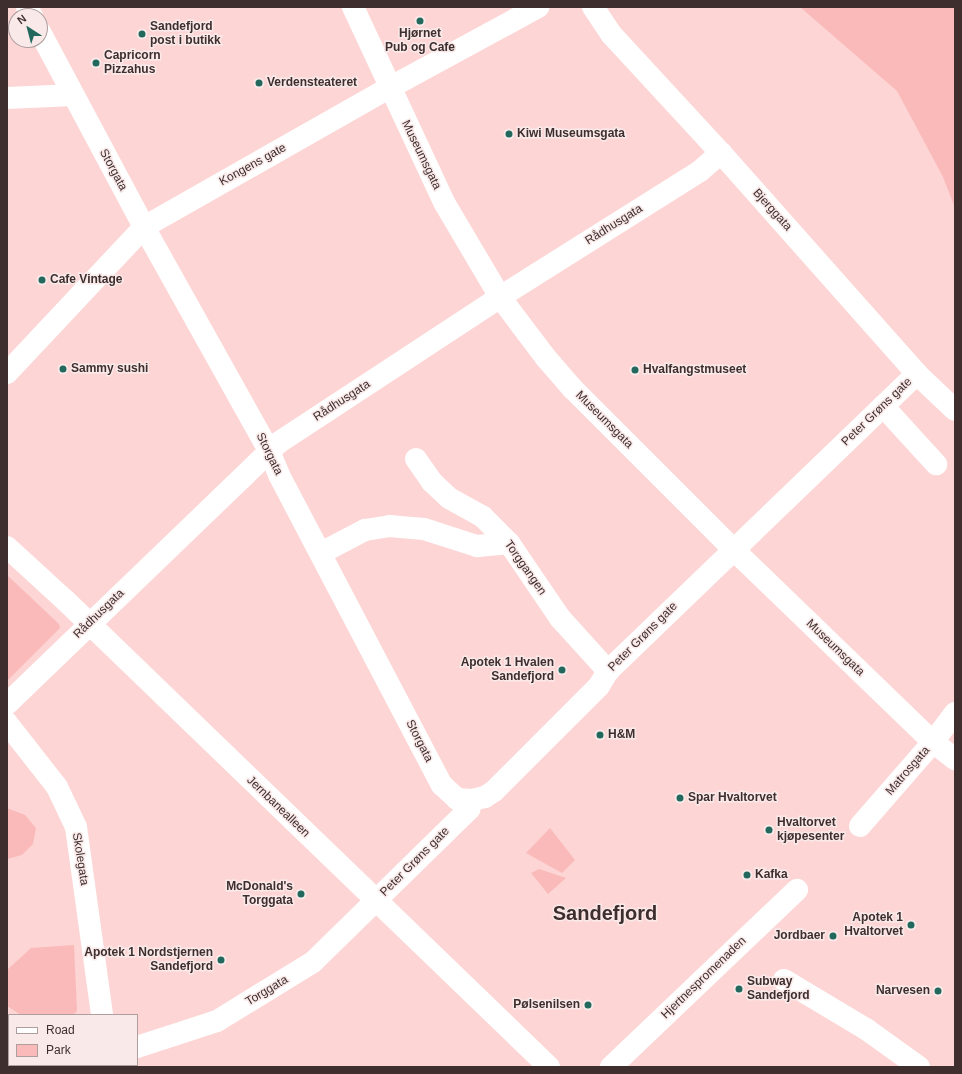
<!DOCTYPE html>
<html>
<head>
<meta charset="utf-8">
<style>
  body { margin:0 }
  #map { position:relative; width:962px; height:1074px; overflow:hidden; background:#fdd5d5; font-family:Arial,sans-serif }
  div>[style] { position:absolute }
  .green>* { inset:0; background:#fababa }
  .minor>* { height:22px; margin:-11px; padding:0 11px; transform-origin:11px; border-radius:11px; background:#fff }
  .dots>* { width:11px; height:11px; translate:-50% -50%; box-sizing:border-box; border:2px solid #f9e9e9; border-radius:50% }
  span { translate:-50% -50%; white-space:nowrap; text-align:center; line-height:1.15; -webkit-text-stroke:3px #f9e9e9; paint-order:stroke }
  .poi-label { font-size:12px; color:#3e2e2e; font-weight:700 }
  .left { translate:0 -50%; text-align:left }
  .right { translate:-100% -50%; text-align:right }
  .street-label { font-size:12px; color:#3e2e2e }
  .town-label { font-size:20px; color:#3e2e2e; font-weight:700 }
  .frame { position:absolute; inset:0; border:8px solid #3e2e2e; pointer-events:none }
  .legend { position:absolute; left:8px; top:1014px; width:130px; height:52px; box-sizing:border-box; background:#f9e9e9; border:1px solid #ae9e9e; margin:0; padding:5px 7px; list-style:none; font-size:12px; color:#3e2e2e }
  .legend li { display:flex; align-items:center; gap:8px; height:20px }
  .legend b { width:20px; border:1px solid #ae9e9e }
  .north { position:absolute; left:8px; top:8px; width:40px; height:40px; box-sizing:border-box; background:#f9e9e9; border:1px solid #ae9e9e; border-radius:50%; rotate:324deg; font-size:11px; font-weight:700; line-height:16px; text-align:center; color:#3e2e2e }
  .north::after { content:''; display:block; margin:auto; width:14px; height:18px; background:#22685c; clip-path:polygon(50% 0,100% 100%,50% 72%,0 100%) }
</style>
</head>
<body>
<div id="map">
  <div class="green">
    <i style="clip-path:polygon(800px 7px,955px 7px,955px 208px,943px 177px,897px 91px)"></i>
    <i style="clip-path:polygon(7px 575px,59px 624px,60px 628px,7px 681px)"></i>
    <i style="clip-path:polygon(7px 808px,25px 815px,36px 828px,33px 844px,22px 855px,7px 859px)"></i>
    <i style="clip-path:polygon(550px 828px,575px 860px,562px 873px,526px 853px)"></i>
    <i style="clip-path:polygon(539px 869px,566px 878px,548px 894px,531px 873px)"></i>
    <i style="clip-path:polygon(74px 945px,77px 1011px,73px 1015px,21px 1015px,7px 1006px,7px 970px,31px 948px)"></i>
  </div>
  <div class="minor">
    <i style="left:27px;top:7px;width:10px;rotate:61deg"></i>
    <i style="left:353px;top:7px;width:217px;rotate:65deg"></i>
    <i style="left:445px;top:204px;width:108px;rotate:59.4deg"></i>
    <i style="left:500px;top:297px;width:76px;rotate:53deg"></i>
    <i style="left:546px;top:358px;width:40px;rotate:49deg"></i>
    <i style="left:572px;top:388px;width:228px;rotate:45deg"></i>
    <i style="left:733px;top:549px;width:278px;rotate:44deg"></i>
    <i style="left:933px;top:742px;width:28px;rotate:38deg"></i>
    <i style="left:593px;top:7px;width:32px;rotate:56deg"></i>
    <i style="left:611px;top:34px;width:162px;rotate:47.3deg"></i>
    <i style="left:721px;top:153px;width:295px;rotate:48.4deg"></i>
    <i style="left:917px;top:374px;width:52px;rotate:43.5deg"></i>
    <i style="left:40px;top:32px;width:221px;rotate:61.9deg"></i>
    <i style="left:144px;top:227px;width:257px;rotate:60.8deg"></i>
    <i style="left:269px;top:451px;width:26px;rotate:67deg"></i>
    <i style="left:279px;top:475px;width:350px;rotate:62.3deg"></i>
    <i style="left:442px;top:785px;width:21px;rotate:43deg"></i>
    <i style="left:457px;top:799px;width:15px;rotate:4deg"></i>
    <i style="left:472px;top:800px;width:13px;rotate:-13deg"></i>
    <i style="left:485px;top:797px;width:11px;rotate:-34deg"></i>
    <i style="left:494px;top:791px;width:148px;rotate:-45deg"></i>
    <i style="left:599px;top:686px;width:17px;rotate:-59deg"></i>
    <i style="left:608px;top:671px;width:429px;rotate:-43.9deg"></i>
    <i style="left:7px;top:98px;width:66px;rotate:-2.6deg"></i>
    <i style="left:7px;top:373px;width:200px;rotate:-46.8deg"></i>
    <i style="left:144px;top:227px;width:282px;rotate:-29.6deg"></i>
    <i style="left:389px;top:88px;width:170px;rotate:-28.5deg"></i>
    <i style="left:883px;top:406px;width:79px;rotate:47.6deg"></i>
    <i style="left:416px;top:459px;width:28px;rotate:55deg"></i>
    <i style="left:432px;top:482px;width:23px;rotate:43deg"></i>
    <i style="left:449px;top:498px;width:39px;rotate:29deg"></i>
    <i style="left:483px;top:517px;width:37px;rotate:45deg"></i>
    <i style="left:509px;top:543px;width:91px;rotate:55.8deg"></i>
    <i style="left:560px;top:618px;width:72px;rotate:47.8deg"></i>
    <i style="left:7px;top:547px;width:80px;rotate:42.5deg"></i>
    <i style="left:66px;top:601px;width:671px;rotate:43.97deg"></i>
    <i style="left:321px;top:553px;width:50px;rotate:-27.6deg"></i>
    <i style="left:365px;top:530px;width:24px;rotate:-9deg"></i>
    <i style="left:389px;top:526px;width:35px;rotate:5deg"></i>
    <i style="left:424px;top:529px;width:56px;rotate:17.8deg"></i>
    <i style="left:477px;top:546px;width:32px;rotate:-5deg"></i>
    <i style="left:7px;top:704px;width:376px;rotate:-43.9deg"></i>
    <i style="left:278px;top:443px;width:266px;rotate:-33.3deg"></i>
    <i style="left:500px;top:297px;width:236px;rotate:-32.2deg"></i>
    <i style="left:700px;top:171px;width:28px;rotate:-41deg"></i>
    <i style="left:7px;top:723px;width:81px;rotate:52deg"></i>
    <i style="left:57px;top:787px;width:44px;rotate:64.6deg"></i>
    <i style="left:76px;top:827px;width:190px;rotate:82.1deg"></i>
    <i style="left:860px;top:826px;width:111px;rotate:-49deg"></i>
    <i style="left:933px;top:742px;width:36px;rotate:-53deg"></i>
    <i style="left:784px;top:980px;width:96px;rotate:30.9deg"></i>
    <i style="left:866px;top:1029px;width:65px;rotate:35.6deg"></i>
    <i style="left:7px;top:1034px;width:3px;rotate:45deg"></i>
    <i style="left:137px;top:1047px;width:84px;rotate:-18deg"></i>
    <i style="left:217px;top:1021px;width:113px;rotate:-31.6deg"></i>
    <i style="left:313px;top:962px;width:219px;rotate:-44.4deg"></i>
    <i style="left:469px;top:809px;width:9px;rotate:-72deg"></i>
    <i style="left:52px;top:1065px;width:4px;rotate:34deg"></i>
    <i style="left:78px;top:1067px;width:6px;rotate:-18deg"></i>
    <i style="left:611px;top:1067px;width:257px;rotate:-43.6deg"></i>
  </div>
  <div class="dots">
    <i style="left:420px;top:21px;background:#22685c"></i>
    <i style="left:142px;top:34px;background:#22685c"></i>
    <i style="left:96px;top:63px;background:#22685c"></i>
    <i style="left:259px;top:83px;background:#22685c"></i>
    <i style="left:509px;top:134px;background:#22685c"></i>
    <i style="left:42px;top:280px;background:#22685c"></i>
    <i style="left:63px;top:369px;background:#22685c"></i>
    <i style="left:635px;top:370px;background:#22685c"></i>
    <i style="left:562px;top:670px;background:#22685c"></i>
    <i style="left:600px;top:735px;background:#22685c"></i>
    <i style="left:680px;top:798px;background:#22685c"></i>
    <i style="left:769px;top:830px;background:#22685c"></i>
    <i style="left:747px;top:875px;background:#22685c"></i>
    <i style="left:301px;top:894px;background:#22685c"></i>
    <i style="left:911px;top:925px;background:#22685c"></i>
    <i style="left:833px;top:936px;background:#22685c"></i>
    <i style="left:221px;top:960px;background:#22685c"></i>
    <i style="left:739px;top:989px;background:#22685c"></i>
    <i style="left:938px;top:991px;background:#22685c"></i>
    <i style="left:588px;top:1005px;background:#22685c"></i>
  </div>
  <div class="poi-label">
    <span class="left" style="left:150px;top:34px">Sandefjord<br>post i butikk</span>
    <span style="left:420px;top:41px">Hjørnet<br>Pub og Cafe</span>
    <span class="left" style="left:104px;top:63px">Capricorn<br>Pizzahus</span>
    <span class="left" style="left:267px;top:83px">Verdensteateret</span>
    <span class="left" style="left:517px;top:134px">Kiwi Museumsgata</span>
    <span class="left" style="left:50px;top:280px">Cafe Vintage</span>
    <span class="left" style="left:71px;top:369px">Sammy sushi</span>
    <span class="left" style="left:643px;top:370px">Hvalfangstmuseet</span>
    <span class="right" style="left:554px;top:670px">Apotek 1 Hvalen<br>Sandefjord</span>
    <span class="left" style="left:608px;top:735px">H&amp;M</span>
    <span class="left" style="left:688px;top:798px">Spar Hvaltorvet</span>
    <span class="left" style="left:777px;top:830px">Hvaltorvet<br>kjøpesenter</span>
    <span class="left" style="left:755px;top:875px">Kafka</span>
    <span class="right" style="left:293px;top:894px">McDonald's<br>Torggata</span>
    <span class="right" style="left:903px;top:925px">Apotek 1<br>Hvaltorvet</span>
    <span class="right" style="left:825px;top:936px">Jordbaer</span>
    <span class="right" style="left:213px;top:960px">Apotek 1 Nordstjernen<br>Sandefjord</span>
    <span class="left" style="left:747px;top:989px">Subway<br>Sandefjord</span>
    <span class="right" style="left:930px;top:991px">Narvesen</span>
    <span class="right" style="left:580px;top:1005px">Pølsenilsen</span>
  </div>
  <div class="street-label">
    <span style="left:421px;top:155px;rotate:64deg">Museumsgata</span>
    <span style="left:253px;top:165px;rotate:-29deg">Kongens gate</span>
    <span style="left:113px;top:170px;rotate:62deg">Storgata</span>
    <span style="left:772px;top:210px;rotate:48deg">Bjerggata</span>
    <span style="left:614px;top:225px;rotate:-32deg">Rådhusgata</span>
    <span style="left:342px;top:401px;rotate:-33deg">Rådhusgata</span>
    <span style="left:877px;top:412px;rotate:-44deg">Peter Grøns gate</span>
    <span style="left:604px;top:420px;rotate:45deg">Museumsgata</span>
    <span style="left:269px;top:454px;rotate:64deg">Storgata</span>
    <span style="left:525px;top:568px;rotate:55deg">Torggangen</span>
    <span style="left:99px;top:614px;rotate:-44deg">Rådhusgata</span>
    <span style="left:643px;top:637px;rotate:-45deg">Peter Grøns gate</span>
    <span style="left:835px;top:648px;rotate:44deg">Museumsgata</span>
    <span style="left:419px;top:741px;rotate:63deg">Storgata</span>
    <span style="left:908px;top:771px;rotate:-49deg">Matrosgata</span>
    <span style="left:278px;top:807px;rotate:44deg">Jernbanealleen</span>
    <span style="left:80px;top:859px;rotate:81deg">Skolegata</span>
    <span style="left:415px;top:862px;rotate:-45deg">Peter Grøns gate</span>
    <span style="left:704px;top:978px;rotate:-44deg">Hjertnespromenaden</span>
    <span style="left:267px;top:991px;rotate:-31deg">Torggata</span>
  </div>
  <div class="town-label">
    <span style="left:605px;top:913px">Sandefjord</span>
  </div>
  <div class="frame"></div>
  <ul class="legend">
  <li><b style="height:5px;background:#fff"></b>Road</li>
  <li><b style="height:11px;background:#fababa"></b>Park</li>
  </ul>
  <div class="north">N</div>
</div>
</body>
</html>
